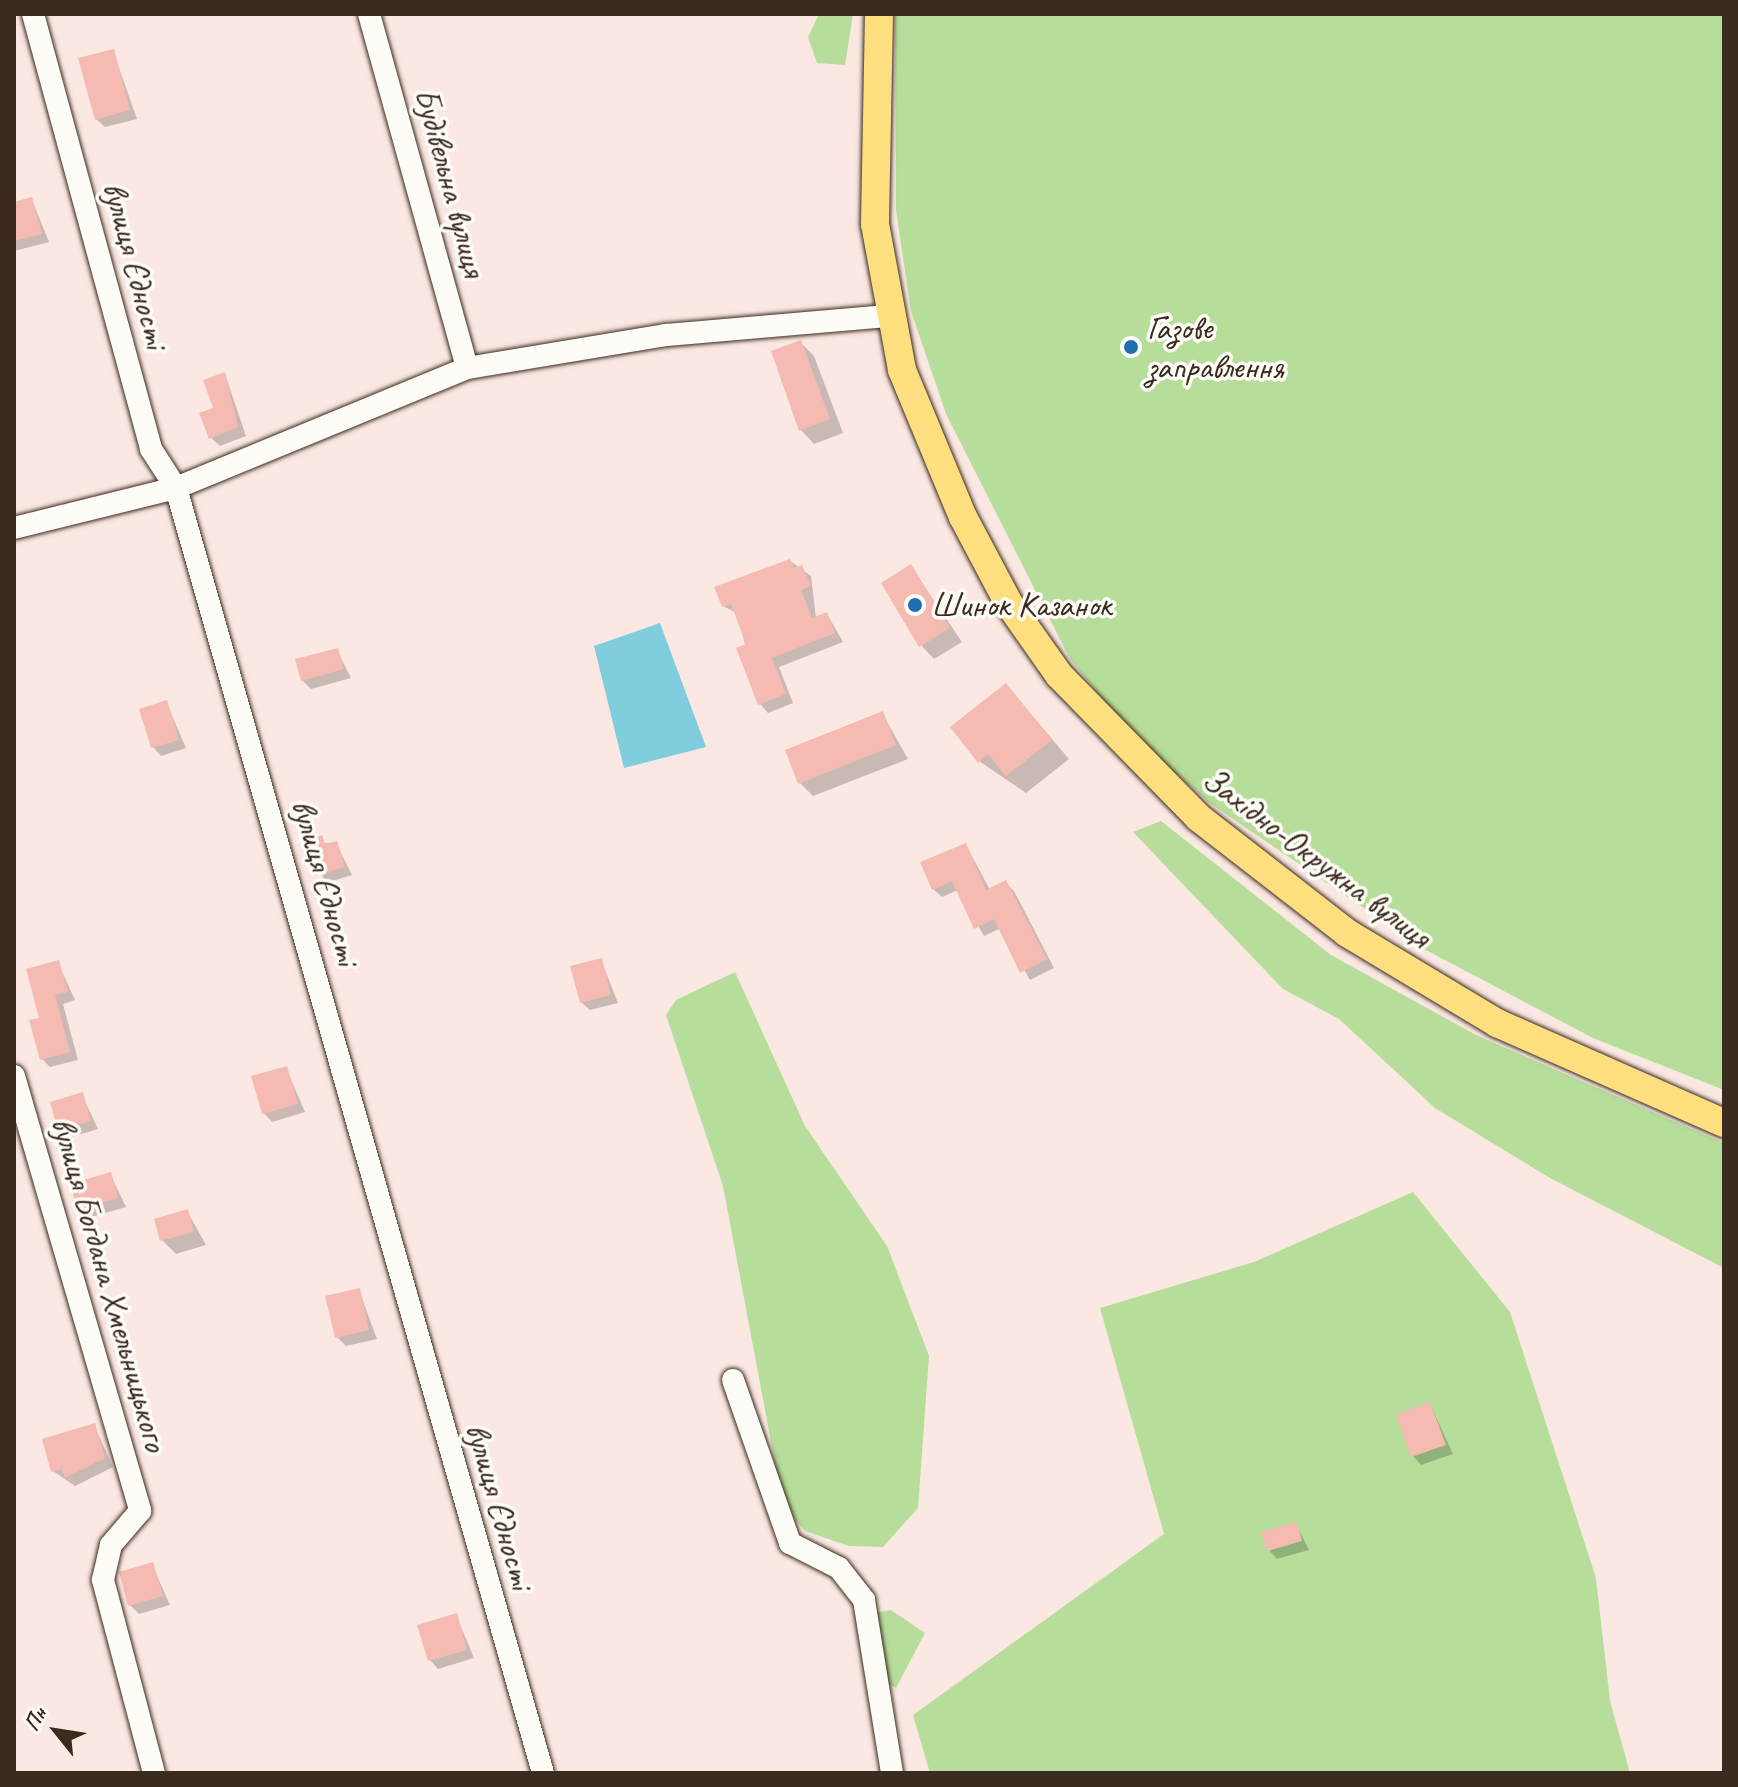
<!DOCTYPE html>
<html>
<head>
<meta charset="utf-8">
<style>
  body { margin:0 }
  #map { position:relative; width:1738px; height:1787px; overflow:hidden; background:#fbe8e2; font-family:Caveat,sans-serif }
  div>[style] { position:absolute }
  .green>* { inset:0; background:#b6de9a }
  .water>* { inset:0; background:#80cdde }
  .shadow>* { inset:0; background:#0003 }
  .building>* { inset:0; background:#f5bab1 }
  .roads { filter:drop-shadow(0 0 2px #3b2a1e) drop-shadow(0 0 2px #3b2a1e) }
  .minor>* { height:22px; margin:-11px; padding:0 11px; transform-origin:11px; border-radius:11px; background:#fdfcf7 }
  .major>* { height:28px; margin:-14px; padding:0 14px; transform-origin:14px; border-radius:14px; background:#fedf80 }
  .dots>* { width:22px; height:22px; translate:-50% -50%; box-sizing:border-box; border:4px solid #fdfcf7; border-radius:50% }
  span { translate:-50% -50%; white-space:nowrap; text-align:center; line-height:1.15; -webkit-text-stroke:7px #fdfcf7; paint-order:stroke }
  .street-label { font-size:34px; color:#3b2a1e }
  .poi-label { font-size:34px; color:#3b2a1e }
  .left { translate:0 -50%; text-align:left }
  .frame { position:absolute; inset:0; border:16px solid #3b2a1e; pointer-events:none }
  .north { position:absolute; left:16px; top:1691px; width:80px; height:80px; -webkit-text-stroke:6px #fdfcf7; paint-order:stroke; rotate:300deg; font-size:22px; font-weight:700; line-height:32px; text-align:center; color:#3b2a1e }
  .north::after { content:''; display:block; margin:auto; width:28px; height:36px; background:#3b2a1e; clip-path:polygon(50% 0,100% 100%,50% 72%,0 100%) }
</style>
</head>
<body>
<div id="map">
  <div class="green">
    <i style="clip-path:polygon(819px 14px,853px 14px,845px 65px,817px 63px,808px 37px)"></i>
    <i style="clip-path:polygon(895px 14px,1724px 14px,1724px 1090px,1593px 1038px,1424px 949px,1208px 802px,1130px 732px,1070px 659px,946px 414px,911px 311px,896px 210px)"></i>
    <i style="clip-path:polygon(1161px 821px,1331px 955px,1476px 1035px,1724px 1143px,1724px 1268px,1550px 1178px,1435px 1108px,1339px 1019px,1283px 989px,1133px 832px)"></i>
    <i style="clip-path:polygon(735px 972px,805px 1126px,887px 1246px,929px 1356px,918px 1508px,883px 1547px,849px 1546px,805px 1531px,783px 1506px,723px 1186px,666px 1015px,676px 1000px)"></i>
    <i style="clip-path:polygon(1413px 1192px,1510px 1312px,1596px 1578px,1610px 1701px,1630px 1773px,930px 1773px,913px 1715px,1164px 1534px,1100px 1308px,1254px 1262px)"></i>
    <i style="clip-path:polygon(891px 1610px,925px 1633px,896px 1688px,871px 1674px,873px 1613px)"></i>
  </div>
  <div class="water">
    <i style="clip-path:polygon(660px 623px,706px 747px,624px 768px,594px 646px)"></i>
  </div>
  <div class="shadow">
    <i style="clip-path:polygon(113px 51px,137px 119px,105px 127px,96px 119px)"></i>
    <i style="clip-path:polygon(32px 200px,49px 242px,14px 251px,14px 204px)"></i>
    <i style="clip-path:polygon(800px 342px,814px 356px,843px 433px,814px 444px,801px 430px)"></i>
    <i style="clip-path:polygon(225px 374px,246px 436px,220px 446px,211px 438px)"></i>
    <i style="clip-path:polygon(790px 561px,811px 576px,816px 618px,827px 614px,843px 642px,779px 667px,793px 703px,768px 713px,760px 704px,737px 613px,723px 606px)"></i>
    <i style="clip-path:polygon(911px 567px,962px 642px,934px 659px,921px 645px)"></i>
    <i style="clip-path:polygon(337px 650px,351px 678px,311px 689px,302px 680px)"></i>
    <i style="clip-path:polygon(1006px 685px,1069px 759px,1026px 793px,979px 761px)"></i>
    <i style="clip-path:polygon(166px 702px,186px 748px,161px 756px,153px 747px)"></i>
    <i style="clip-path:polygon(882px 713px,908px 759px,813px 796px,800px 783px)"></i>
    <i style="clip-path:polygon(307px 843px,336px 843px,352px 875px,326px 883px)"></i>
    <i style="clip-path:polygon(966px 845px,990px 890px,1006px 883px,1014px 891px,1054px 968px,1030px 980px,1001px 928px,984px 936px,958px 890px,942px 897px,933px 889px)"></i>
    <i style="clip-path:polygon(601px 960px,618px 1003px,590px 1010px,581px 1002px)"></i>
    <i style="clip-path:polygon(58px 963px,75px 1000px,63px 1004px,78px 1060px,50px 1067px,42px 1059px,42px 1019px)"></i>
    <i style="clip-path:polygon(286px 1068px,305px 1112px,272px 1122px,264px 1113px)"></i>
    <i style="clip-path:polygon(82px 1095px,98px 1129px,68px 1138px,60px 1129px)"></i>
    <i style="clip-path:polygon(110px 1174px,126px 1207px,88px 1218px,79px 1209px)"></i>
    <i style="clip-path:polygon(187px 1211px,206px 1245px,176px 1254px,162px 1240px)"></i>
    <i style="clip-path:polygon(359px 1290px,377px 1339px,346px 1346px,337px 1337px)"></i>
    <i style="clip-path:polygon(1430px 1404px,1453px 1454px,1421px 1465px,1413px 1456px)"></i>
    <i style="clip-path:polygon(94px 1425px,113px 1467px,75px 1486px,53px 1471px)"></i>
    <i style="clip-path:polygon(1296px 1524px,1309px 1550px,1277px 1559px,1269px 1550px)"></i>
    <i style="clip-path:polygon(152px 1565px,170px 1605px,139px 1614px,130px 1605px)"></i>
    <i style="clip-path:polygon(456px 1615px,474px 1658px,438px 1669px,430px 1660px)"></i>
  </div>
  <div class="building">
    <i style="clip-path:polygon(114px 49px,130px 110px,95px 120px,78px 58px)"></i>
    <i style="clip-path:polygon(32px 197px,42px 234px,14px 241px,14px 202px)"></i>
    <i style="clip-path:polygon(801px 340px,830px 419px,799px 431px,771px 351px)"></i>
    <i style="clip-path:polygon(225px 372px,238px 427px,209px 439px,199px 413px,213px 408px,203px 380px)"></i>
    <i style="clip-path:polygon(790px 559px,794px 568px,802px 565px,811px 586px,801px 590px,812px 618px,827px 612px,835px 633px,772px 658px,786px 694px,758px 705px,736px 648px,746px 644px,731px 604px,722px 607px,714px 587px)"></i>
    <i style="clip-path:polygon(911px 564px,950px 628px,919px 647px,881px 583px)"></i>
    <i style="clip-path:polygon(338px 648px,344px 669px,301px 681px,295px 659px)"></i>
    <i style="clip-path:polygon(1006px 683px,1052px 740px,1006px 776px,988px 754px,978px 763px,950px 727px)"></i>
    <i style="clip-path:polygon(167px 700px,179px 740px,151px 748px,139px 709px)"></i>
    <i style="clip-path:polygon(883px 711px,896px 745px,798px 784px,785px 750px)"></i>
    <i style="clip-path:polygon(322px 835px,325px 844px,337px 841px,345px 867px,315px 876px,305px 841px)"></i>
    <i style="clip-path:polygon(966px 843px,986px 890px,1006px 880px,1047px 959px,1020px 973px,994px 919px,974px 929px,952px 881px,932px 890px,920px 862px)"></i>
    <i style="clip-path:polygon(602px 958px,611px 995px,580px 1003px,570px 966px)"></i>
    <i style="clip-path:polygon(59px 960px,68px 992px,55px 995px,70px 1052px,40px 1060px,29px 1020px,39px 1018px,26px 969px)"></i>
    <i style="clip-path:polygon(287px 1066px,298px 1104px,262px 1114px,251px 1076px)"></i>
    <i style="clip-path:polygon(83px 1092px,91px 1121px,58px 1130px,50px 1102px)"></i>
    <i style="clip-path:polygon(111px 1172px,118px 1198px,78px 1210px,70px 1184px)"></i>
    <i style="clip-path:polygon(188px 1209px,194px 1232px,160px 1241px,154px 1219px)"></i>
    <i style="clip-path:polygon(360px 1288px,369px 1330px,335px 1338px,325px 1296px)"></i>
    <i style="clip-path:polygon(1430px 1402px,1446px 1445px,1411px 1457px,1396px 1414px)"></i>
    <i style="clip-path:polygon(95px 1423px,105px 1458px,65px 1478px,62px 1469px,51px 1472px,42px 1439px)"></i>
    <i style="clip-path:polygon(1297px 1522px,1302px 1541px,1267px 1551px,1261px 1532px)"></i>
    <i style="clip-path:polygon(153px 1562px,163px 1596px,128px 1606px,119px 1572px)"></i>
    <i style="clip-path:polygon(457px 1613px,467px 1650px,428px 1661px,417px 1625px)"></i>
  </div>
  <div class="roads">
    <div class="minor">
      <i style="left:33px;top:14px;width:451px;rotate:74.8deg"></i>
      <i style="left:151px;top:449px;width:46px;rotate:57.3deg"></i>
      <i style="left:176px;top:488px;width:1336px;rotate:74.06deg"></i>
      <i style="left:369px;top:14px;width:367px;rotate:74.5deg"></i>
      <i style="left:14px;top:528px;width:167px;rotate:-13.9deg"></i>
      <i style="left:176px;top:488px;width:315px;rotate:-22.4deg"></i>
      <i style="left:467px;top:368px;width:202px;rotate:-9.4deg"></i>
      <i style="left:666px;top:335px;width:223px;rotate:-4.9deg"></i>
      <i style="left:14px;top:1076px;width:453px;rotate:73.8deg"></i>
      <i style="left:140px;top:1511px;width:45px;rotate:130.5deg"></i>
      <i style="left:111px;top:1545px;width:36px;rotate:103deg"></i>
      <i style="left:103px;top:1580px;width:200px;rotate:75.2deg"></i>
      <i style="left:733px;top:1380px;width:173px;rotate:70.7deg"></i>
      <i style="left:790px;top:1543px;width:55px;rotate:27deg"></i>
      <i style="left:839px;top:1568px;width:41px;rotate:52deg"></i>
      <i style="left:864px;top:1600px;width:175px;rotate:80.8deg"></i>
    </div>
    <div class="major">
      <i style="left:879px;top:14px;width:210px;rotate:91.1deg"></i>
      <i style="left:875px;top:224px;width:148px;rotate:79.5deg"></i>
      <i style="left:902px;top:370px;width:159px;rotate:67.5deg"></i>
      <i style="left:963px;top:517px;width:98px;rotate:62.1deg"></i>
      <i style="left:1009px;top:604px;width:87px;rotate:54.8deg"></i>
      <i style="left:1059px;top:675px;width:200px;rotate:45.6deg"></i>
      <i style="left:1199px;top:818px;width:187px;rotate:37.8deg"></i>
      <i style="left:1347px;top:933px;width:175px;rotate:31deg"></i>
      <i style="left:1497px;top:1023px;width:248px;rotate:23.8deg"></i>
    </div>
  </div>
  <div class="dots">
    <i style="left:1131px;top:347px;background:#1f6fb2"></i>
    <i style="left:915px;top:605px;background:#1f6fb2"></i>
  </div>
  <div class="street-label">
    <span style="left:451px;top:182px;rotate:75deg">Будівельна вулиця</span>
    <span style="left:136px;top:265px;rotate:75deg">вулиця Єдності</span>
    <span style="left:1317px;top:857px;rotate:37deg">Західно-Окружна вулиця</span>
    <span style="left:326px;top:882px;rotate:74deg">вулиця Єдності</span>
    <span style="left:110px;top:1284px;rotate:74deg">вулиця Богдана Хмельницького</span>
    <span style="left:500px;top:1506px;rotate:74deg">вулиця Єдності</span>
  </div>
  <div class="poi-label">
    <span class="left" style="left:1147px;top:347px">Газове<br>заправлення</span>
    <span class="left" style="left:931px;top:605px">Шинок Казанок</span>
  </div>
  <div class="frame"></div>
  <div class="north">Пн</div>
</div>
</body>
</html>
